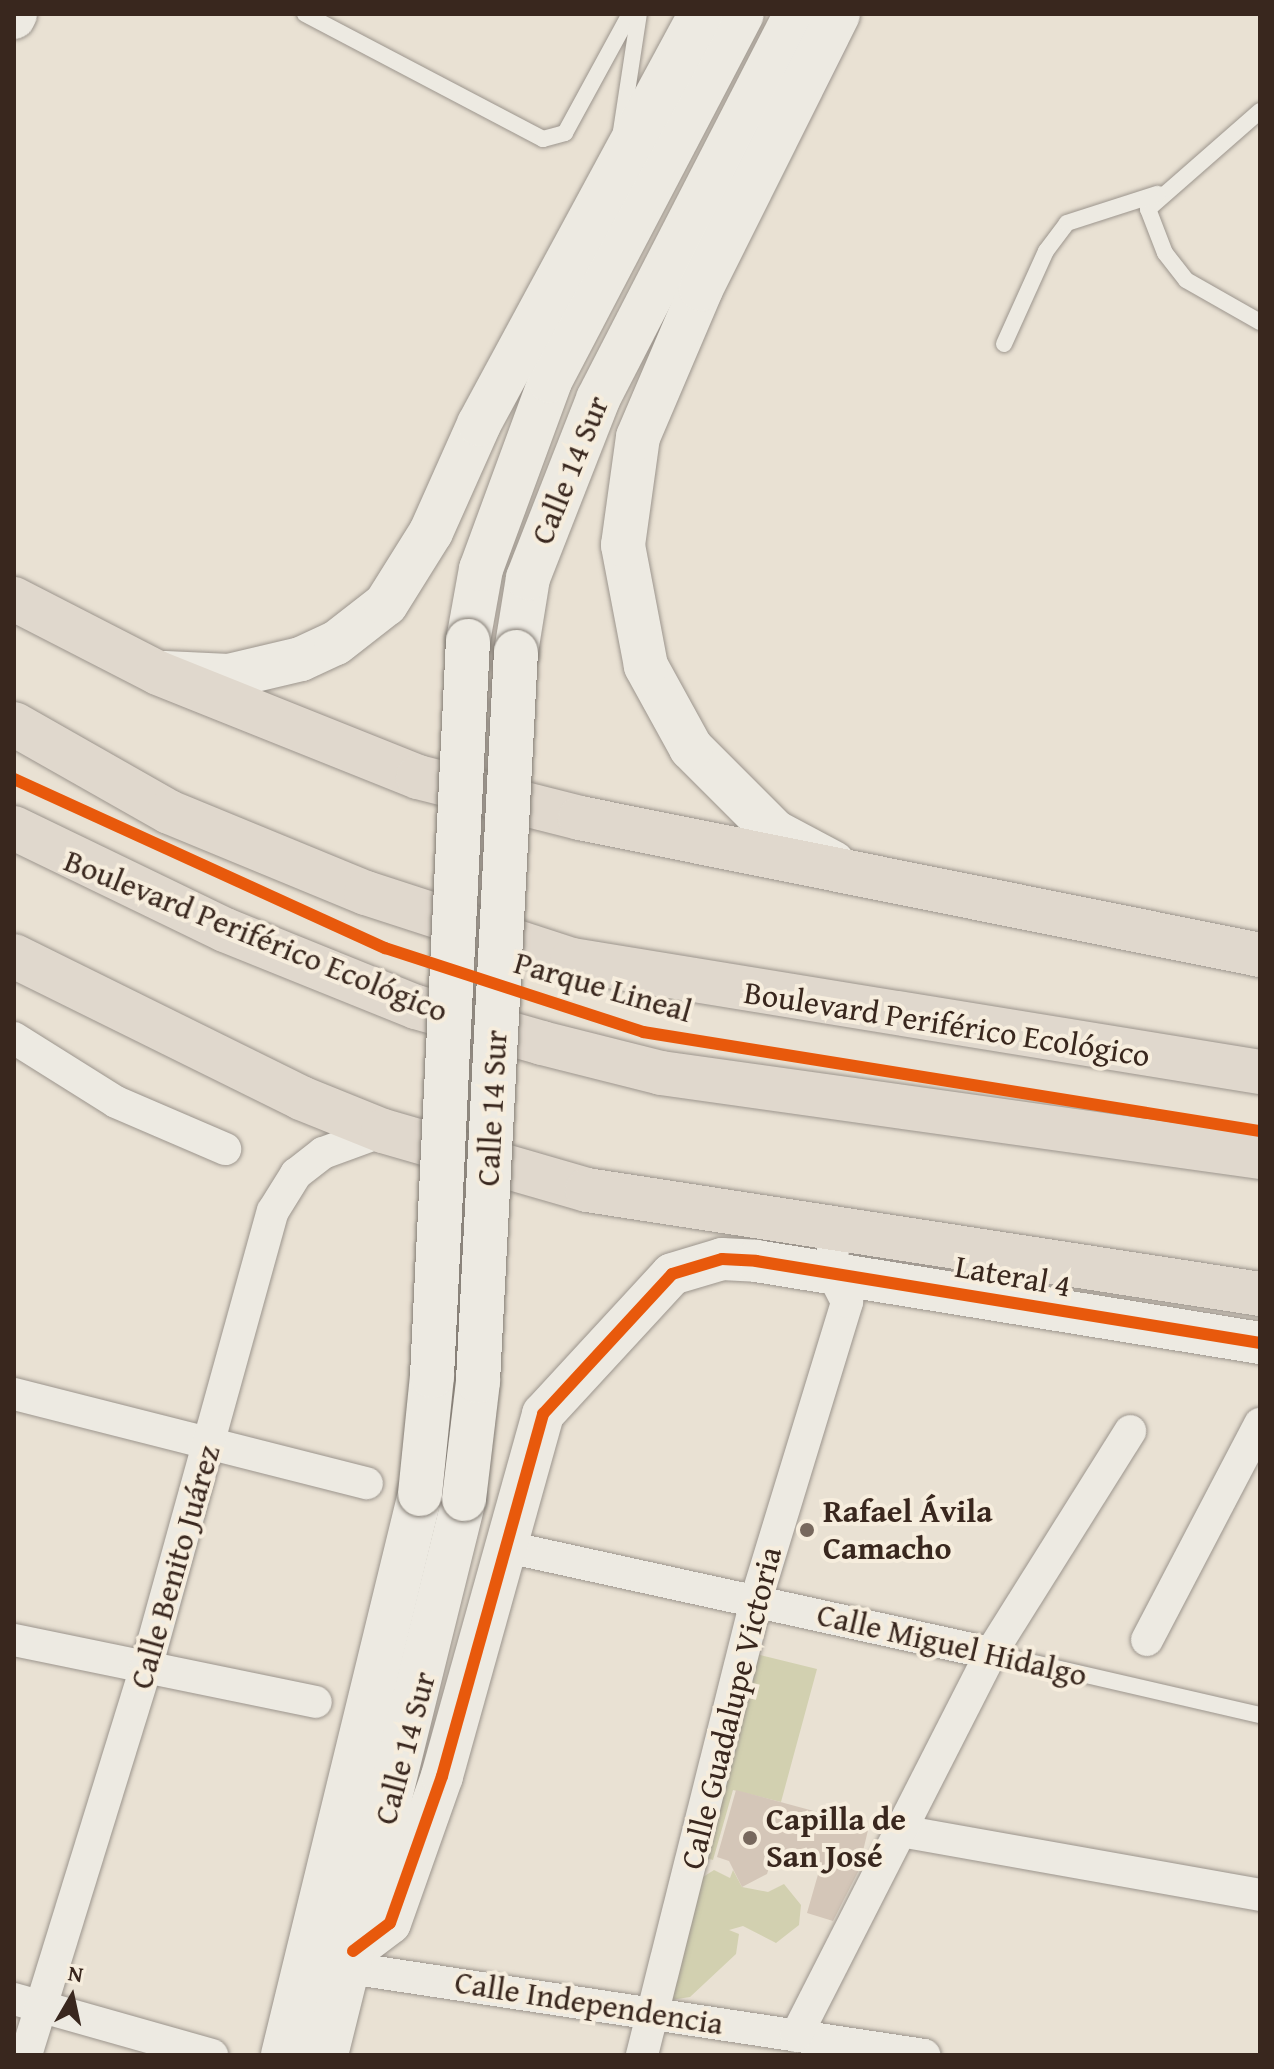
<!DOCTYPE html>
<html>
<head>
<meta charset="utf-8">
<style>
  body { margin:0 }
  #map { position:relative; width:1274px; height:2069px; overflow:hidden; background:#e9e1d3; font-family:"Gentium Book Plus",serif }
  div>[style] { position:absolute }
  .green>* { inset:0; background:#d2d0b0 }
  .building>* { inset:0; background:#d4c6b8 }
  .roads { filter:drop-shadow(0 0 2px #9c958d) drop-shadow(0 0 2px #9c958d) }
  .service>* { height:16px; margin:-8px; padding:0 8px; transform-origin:8px; border-radius:8px; background:#edeae2 }
  .minor>* { height:32px; margin:-16px; padding:0 16px; transform-origin:16px; border-radius:16px; background:#edeae2 }
  .tertiary>* { height:42px; margin:-21px; padding:0 21px; transform-origin:21px; border-radius:21px; background:#edeae2 }
  .secondary>* { height:44px; margin:-22px; padding:0 22px; transform-origin:22px; border-radius:22px; background:#edeae2 }
  .trunk>* { height:44px; margin:-22px; padding:0 22px; transform-origin:22px; border-radius:22px; background:#e0d8cd }
  .bridges { filter:drop-shadow(0 0 2px #837c74) drop-shadow(0 0 2px #837c74) }
  .secondary-bridge>* { height:44px; margin:-22px; padding:0 22px; transform-origin:22px; border-radius:22px; background:#edeae2 }
  .cycleway>* { height:12px; margin:-6px; padding:0 6px; transform-origin:6px; border-radius:6px; background:#e8590c }
  .dots>* { width:22px; height:22px; translate:-50% -50%; box-sizing:border-box; border:4px solid #f6eddd; border-radius:50% }
  span { translate:-50% -50%; white-space:nowrap; text-align:center; line-height:1.15; -webkit-text-stroke:8px #f6eddd; paint-order:stroke }
  .street-label { font-size:32px; color:#39271e }
  .poi-label { font-size:32px; color:#39271e; font-weight:700 }
  .left { translate:0 -50%; text-align:left }
  .frame { position:absolute; inset:0; border:16px solid #39271e; pointer-events:none }
  .north { position:absolute; left:32px; top:1957px; width:80px; height:80px; -webkit-text-stroke:6px #f6eddd; paint-order:stroke; rotate:9deg; font-size:22px; font-weight:700; line-height:32px; text-align:center; color:#39271e }
  .north::after { content:''; display:block; margin:auto; width:28px; height:36px; background:#39271e; clip-path:polygon(50% 0,100% 100%,50% 72%,0 100%) }
</style>
</head>
<body>
<div id="map">
  <div class="green">
    <i style="clip-path:polygon(748px 1652px,817px 1669px,781px 1802px,733px 1790px,713px 1860px,706px 1858px)"></i>
    <i style="clip-path:polygon(714px 1870px,730px 1878px,733px 1870px,742px 1887px,768px 1892px,784px 1884px,801px 1905px,799px 1925px,776px 1943px,743px 1926px,729px 1930px,739px 1934px,736px 1954px,690px 1997px,665px 2001px,703px 1877px)"></i>
  </div>
  <div class="building">
    <i style="clip-path:polygon(736px 1790px,869px 1826px,858px 1872px,833px 1921px,807px 1913px,819px 1871px,772px 1858px,767px 1874px,742px 1887px,729px 1861px,717px 1857px)"></i>
  </div>
  <div class="roads">
    <div class="service">
      <i style="left:305px;top:14px;width:269px;rotate:27.7deg"></i>
      <i style="left:543px;top:139px;width:23px;rotate:-15deg"></i>
      <i style="left:565px;top:133px;width:136px;rotate:-61.4deg"></i>
      <i style="left:1260px;top:111px;width:149px;rotate:138.8deg"></i>
      <i style="left:1148px;top:209px;width:47px;rotate:68.9deg"></i>
      <i style="left:1165px;top:253px;width:34px;rotate:52deg"></i>
      <i style="left:1186px;top:280px;width:85px;rotate:29.6deg"></i>
      <i style="left:621px;top:131px;width:118px;rotate:-81.3deg"></i>
      <i style="left:1004px;top:344px;width:102px;rotate:-65.7deg"></i>
      <i style="left:1046px;top:251px;width:35px;rotate:-53deg"></i>
      <i style="left:1067px;top:223px;width:95px;rotate:-17.9deg"></i>
      <i style="left:991px;top:1653px;width:276px;rotate:13deg"></i>
    </div>
    <div class="minor">
      <i style="left:14px;top:1038px;width:120px;rotate:32.1deg"></i>
      <i style="left:116px;top:1102px;width:119px;rotate:23.3deg"></i>
      <i style="left:14px;top:1394px;width:364px;rotate:14.2deg"></i>
      <i style="left:503px;top:1546px;width:500px;rotate:12.4deg"></i>
      <i style="left:14px;top:1640px;width:308px;rotate:11.6deg"></i>
      <i style="left:1147px;top:1640px;width:244px;rotate:-62.4deg"></i>
      <i style="left:901px;top:1831px;width:365px;rotate:10.1deg"></i>
      <i style="left:349px;top:1968px;width:582px;rotate:8.6deg"></i>
      <i style="left:14px;top:1999px;width:206px;rotate:15.8deg"></i>
      <i style="left:796px;top:2036px;width:430px;rotate:-63deg"></i>
      <i style="left:991px;top:1653px;width:262px;rotate:-57.9deg"></i>
      <i style="left:26px;top:2055px;width:405px;rotate:-72.8deg"></i>
      <i style="left:146px;top:1668px;width:474px;rotate:-74.5deg"></i>
      <i style="left:273px;top:1211px;width:44px;rotate:-58.1deg"></i>
      <i style="left:296px;top:1174px;width:34px;rotate:-38deg"></i>
      <i style="left:323px;top:1153px;width:64px;rotate:-20.1deg"></i>
      <i style="left:642px;top:2055px;width:469px;rotate:-75.9deg"></i>
      <i style="left:756px;top:1600px;width:312px;rotate:-73deg"></i>
      <i style="left:847px;top:1302px;width:35px;rotate:-117deg"></i>
      <i style="left:831px;top:1271px;width:44px;rotate:-84.8deg"></i>
    </div>
    <div class="tertiary">
      <i style="left:14px;top:18px;width:4px;rotate:-63deg"></i>
      <i style="left:353px;top:1951px;width:46px;rotate:-37.1deg"></i>
      <i style="left:390px;top:1923px;width:156px;rotate:-70.5deg"></i>
      <i style="left:442px;top:1776px;width:376px;rotate:-74.4deg"></i>
      <i style="left:543px;top:1414px;width:190px;rotate:-47.3deg"></i>
      <i style="left:672px;top:1274px;width:52px;rotate:-16.7deg"></i>
      <i style="left:722px;top:1259px;width:34px;rotate:3deg"></i>
      <i style="left:756px;top:1261px;width:511px;rotate:9.24deg"></i>
    </div>
    <div class="secondary">
      <i style="left:468px;top:641px;width:73px;rotate:-79.8deg"></i>
      <i style="left:481px;top:569px;width:200px;rotate:-69.8deg"></i>
      <i style="left:550px;top:381px;width:414px;rotate:-62.4deg"></i>
      <i style="left:516px;top:652px;width:75px;rotate:-80.8deg"></i>
      <i style="left:528px;top:578px;width:192px;rotate:-68.6deg"></i>
      <i style="left:598px;top:399px;width:433px;rotate:-62.8deg"></i>
      <i style="left:165px;top:673px;width:64px;rotate:2.7deg"></i>
      <i style="left:229px;top:676px;width:74px;rotate:-13.3deg"></i>
      <i style="left:301px;top:659px;width:38px;rotate:-25deg"></i>
      <i style="left:336px;top:643px;width:63px;rotate:-38deg"></i>
      <i style="left:386px;top:604px;width:85px;rotate:-58deg"></i>
      <i style="left:431px;top:532px;width:118px;rotate:-66deg"></i>
      <i style="left:479px;top:424px;width:466px;rotate:-61.6deg"></i>
      <i style="left:833px;top:863px;width:66px;rotate:-151.9deg"></i>
      <i style="left:775px;top:832px;width:119px;rotate:-135deg"></i>
      <i style="left:691px;top:748px;width:94px;rotate:-118.8deg"></i>
      <i style="left:646px;top:666px;width:123px;rotate:-100.8deg"></i>
      <i style="left:623px;top:545px;width:109px;rotate:-82.1deg"></i>
      <i style="left:638px;top:437px;width:161px;rotate:-66.9deg"></i>
      <i style="left:701px;top:289px;width:307px;rotate:-63.5deg"></i>
      <i style="left:283px;top:2055px;width:577px;rotate:-76.28deg"></i>
      <i style="left:326px;top:2055px;width:573px;rotate:-76.06deg"></i>
    </div>
    <div class="trunk">
      <i style="left:14px;top:599px;width:162px;rotate:27.2deg"></i>
      <i style="left:158px;top:673px;width:280px;rotate:21.8deg"></i>
      <i style="left:418px;top:777px;width:167px;rotate:14.2deg"></i>
      <i style="left:580px;top:818px;width:694px;rotate:11.39deg"></i>
      <i style="left:14px;top:724px;width:178px;rotate:29.6deg"></i>
      <i style="left:169px;top:812px;width:213px;rotate:22.4deg"></i>
      <i style="left:366px;top:893px;width:217px;rotate:18deg"></i>
      <i style="left:572px;top:960px;width:697px;rotate:9.25deg"></i>
      <i style="left:14px;top:828px;width:234px;rotate:25.8deg"></i>
      <i style="left:225px;top:930px;width:206px;rotate:22deg"></i>
      <i style="left:416px;top:1007px;width:131px;rotate:15.9deg"></i>
      <i style="left:542px;top:1043px;width:123px;rotate:14.1deg"></i>
      <i style="left:661px;top:1073px;width:605px;rotate:7.98deg"></i>
      <i style="left:14px;top:956px;width:320px;rotate:26.3deg"></i>
      <i style="left:301px;top:1098px;width:88px;rotate:21.9deg"></i>
      <i style="left:383px;top:1131px;width:212px;rotate:16.1deg"></i>
      <i style="left:587px;top:1190px;width:681px;rotate:8.78deg"></i>
    </div>
  </div>
  <div class="bridges">
    <div class="secondary-bridge">
      <i style="left:420px;top:1494px;width:119px;rotate:-84.2deg"></i>
      <i style="left:432px;top:1376px;width:736px;rotate:-87.2deg"></i>
      <i style="left:464px;top:1499px;width:119px;rotate:-83.2deg"></i>
      <i style="left:478px;top:1381px;width:730px;rotate:-87.02deg"></i>
    </div>
  </div>
  <div class="cycleway">
    <i style="left:14px;top:779px;width:408px;rotate:24.5deg"></i>
    <i style="left:385px;top:948px;width:271px;rotate:18deg"></i>
    <i style="left:643px;top:1032px;width:625px;rotate:9.12deg"></i>
    <i style="left:353px;top:1951px;width:46px;rotate:-37.1deg"></i>
    <i style="left:390px;top:1923px;width:156px;rotate:-70.5deg"></i>
    <i style="left:442px;top:1776px;width:376px;rotate:-74.4deg"></i>
    <i style="left:543px;top:1414px;width:190px;rotate:-47.3deg"></i>
    <i style="left:672px;top:1274px;width:52px;rotate:-16.7deg"></i>
    <i style="left:722px;top:1259px;width:34px;rotate:3deg"></i>
    <i style="left:756px;top:1261px;width:511px;rotate:9.24deg"></i>
  </div>
  <div class="dots">
    <i style="left:807px;top:1530px;background:#77685d"></i>
    <i style="left:750px;top:1838px;background:#77685d"></i>
  </div>
  <div class="street-label">
    <span style="left:570px;top:470px;rotate:-68deg">Calle 14 Sur</span>
    <span style="left:256px;top:936px;rotate:22deg">Boulevard Periférico Ecológico</span>
    <span style="left:603px;top:987px;rotate:16deg">Parque Lineal</span>
    <span style="left:947px;top:1024px;rotate:9deg">Boulevard Periférico Ecológico</span>
    <span style="left:492px;top:1108px;rotate:-87deg">Calle 14 Sur</span>
    <span style="left:1013px;top:1276px;rotate:10deg">Lateral 4</span>
    <span style="left:175px;top:1567px;rotate:-74deg">Calle Benito Juárez</span>
    <span style="left:952px;top:1645px;rotate:13deg">Calle Miguel Hidalgo</span>
    <span style="left:731px;top:1708px;rotate:-76deg">Calle Guadalupe Victoria</span>
    <span style="left:405px;top:1748px;rotate:-75deg">Calle 14 Sur</span>
    <span style="left:589px;top:2003px;rotate:9deg">Calle Independencia</span>
  </div>
  <div class="poi-label">
    <span class="left" style="left:823px;top:1530px">Rafael Ávila<br>Camacho</span>
    <span class="left" style="left:766px;top:1838px">Capilla de<br>San José</span>
  </div>
  <div class="frame"></div>
  <div class="north">N</div>
</div>
</body>
</html>
